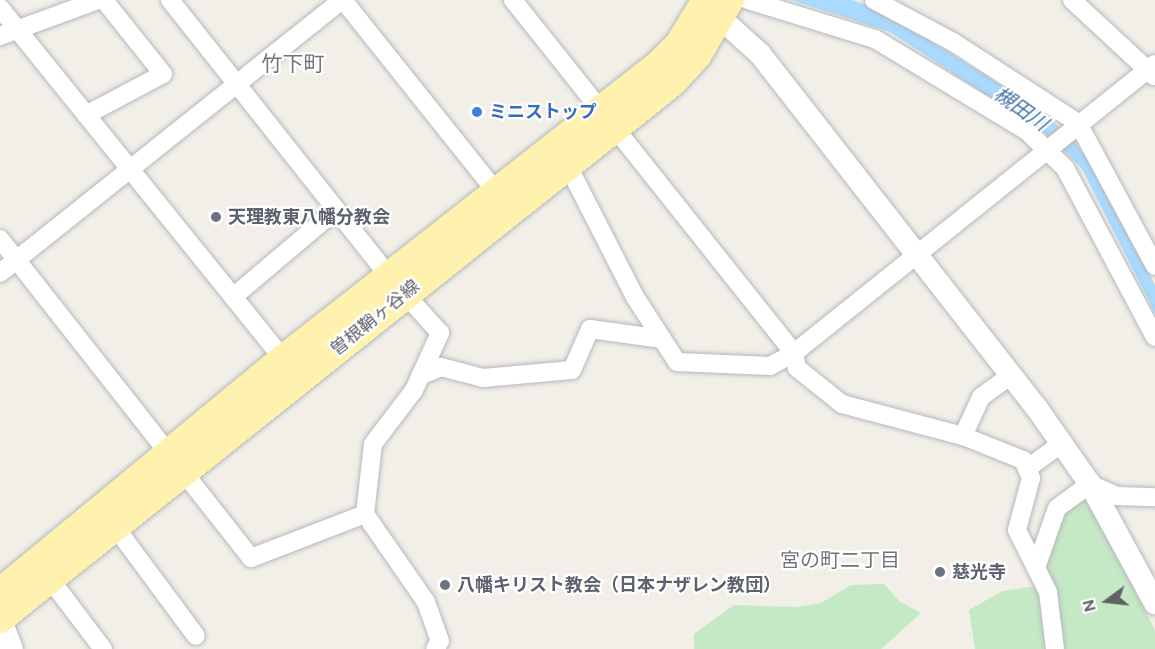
<!DOCTYPE html>
<html>
<head>
<meta charset="utf-8">
<style>
  body { margin:0 }
  #map { position:relative; width:1155px; height:649px; overflow:hidden; background:#f1efe8; font-family:"DM Sans","Noto Sans JP",sans-serif }
  div>[style] { position:absolute }
  .green>* { inset:0; background:#c5e8c5 }
  .water>* { inset:0; background:#aadaff }
  .roads { filter:drop-shadow(0 0 2px #b5b8bc) drop-shadow(0 0 2px #b5b8bc) }
  .minor>* { height:18px; margin:-9px; padding:0 9px; transform-origin:9px; border-radius:9px; background:#fff }
  .tertiary>* { height:22px; margin:-11px; padding:0 11px; transform-origin:11px; border-radius:11px; background:#fff }
  .primary>* { height:28px; margin:-14px; padding:0 14px; transform-origin:14px; border-radius:14px; background:#fff2af }
  .dots>* { width:16px; height:16px; translate:-50% -50%; box-sizing:border-box; border:3px solid #fff; border-radius:50% }
  span { translate:-50% -50%; white-space:nowrap; text-align:center; line-height:1.15; -webkit-text-stroke:4.5px #fff; paint-order:stroke }
  .shop-label { font-size:18px; color:#366cbe; font-weight:700 }
  .left { translate:0 -50%; text-align:left }
  .worship-label { font-size:18px; color:#5b616d; font-weight:700 }
  .street-label { font-size:18px; color:#5f6368 }
  .water-label { font-size:20px; color:#4174aa; font-style:italic }
  .neighbourhood-label { font-size:20px; color:#70757a }
  .quarter-label { font-size:21px; color:#70757a }
  .north { position:absolute; left:1077px; top:571px; width:60px; height:60px; -webkit-text-stroke:4px #fff; paint-order:stroke; rotate:255deg; font-size:16px; font-weight:700; line-height:24px; text-align:center; color:#5f6368 }
  .north::after { content:''; display:block; margin:auto; width:21px; height:27px; background:#5f6368; clip-path:polygon(50% 0,100% 100%,50% 72%,0 100%) }
</style>
</head>
<body>
<div id="map">
  <div class="green">
    <i style="clip-path:polygon(1087px 494px,1155px 630px,1155px 649px,975px 649px,969px 610px,1002px 591px,1052px 584px,1045px 564px,1066px 509px)"></i>
    <i style="clip-path:polygon(884px 584px,899px 601px,921px 613px,881px 649px,694px 649px,694px 634px,734px 605px,796px 607px,821px 603px,851px 585px)"></i>
  </div>
  <div class="water">
    <i style="clip-path:polygon(791px 0,852px 0,881px 10px,1041px 110px,1075px 142px,1099px 175px,1155px 285px,1155px 313px,1082px 169px,1052px 138px,890px 32px)"></i>
  </div>
  <div class="roads">
    <div class="minor">
      <i style="left:170px;top:0;width:355px;rotate:51.6deg"></i>
      <i style="left:343px;top:0;width:246px;rotate:51.4deg"></i>
      <i style="left:513px;top:0;width:451px;rotate:51.5deg"></i>
      <i style="left:794px;top:353px;width:15px;rotate:79deg"></i>
      <i style="left:797px;top:368px;width:58px;rotate:38.7deg"></i>
      <i style="left:842px;top:404px;width:125px;rotate:14.8deg"></i>
      <i style="left:963px;top:436px;width:65px;rotate:21.8deg"></i>
      <i style="left:1023px;top:460px;width:20px;rotate:66deg"></i>
      <i style="left:1031px;top:478px;width:54px;rotate:105.1deg"></i>
      <i style="left:1017px;top:530px;width:69px;rotate:63.4deg"></i>
      <i style="left:1048px;top:592px;width:57px;rotate:83deg"></i>
      <i style="left:748px;top:0;width:133px;rotate:17.1deg"></i>
      <i style="left:875px;top:39px;width:178px;rotate:31.2deg"></i>
      <i style="left:1027px;top:131px;width:53px;rotate:44.2deg"></i>
      <i style="left:1065px;top:168px;width:191px;rotate:62deg"></i>
      <i style="left:874px;top:0;width:89px;rotate:28deg"></i>
      <i style="left:953px;top:42px;width:149px;rotate:32.9deg"></i>
      <i style="left:1078px;top:123px;width:162px;rotate:61.7deg"></i>
      <i style="left:1072px;top:0;width:112px;rotate:42.8deg"></i>
      <i style="left:0;top:8px;width:451px;rotate:51.1deg"></i>
      <i style="left:0;top:36px;width:104px;rotate:-20.2deg"></i>
      <i style="left:86px;top:115px;width:87px;rotate:-28deg"></i>
      <i style="left:163px;top:74px;width:95px;rotate:-128.6deg"></i>
      <i style="left:568px;top:166px;width:147px;rotate:62.9deg"></i>
      <i style="left:635px;top:297px;width:77px;rotate:57.1deg"></i>
      <i style="left:677px;top:362px;width:93px;rotate:2.5deg"></i>
      <i style="left:770px;top:366px;width:27px;rotate:-28deg"></i>
      <i style="left:794px;top:353px;width:462px;rotate:-38.7deg"></i>
      <i style="left:0;top:239px;width:406px;rotate:51.8deg"></i>
      <i style="left:251px;top:558px;width:122px;rotate:-21.1deg"></i>
      <i style="left:365px;top:514px;width:107px;rotate:55.3deg"></i>
      <i style="left:426px;top:602px;width:41px;rotate:70.3deg"></i>
      <i style="left:440px;top:641px;width:9px;rotate:122deg"></i>
      <i style="left:0;top:273px;width:438px;rotate:-38.6deg"></i>
      <i style="left:233px;top:297px;width:135px;rotate:-40.2deg"></i>
      <i style="left:420px;top:376px;width:23px;rotate:-23deg"></i>
      <i style="left:441px;top:367px;width:43px;rotate:14.7deg"></i>
      <i style="left:483px;top:378px;width:89px;rotate:-5.1deg"></i>
      <i style="left:572px;top:370px;width:45px;rotate:-66.3deg"></i>
      <i style="left:590px;top:329px;width:73px;rotate:7.9deg"></i>
      <i style="left:963px;top:436px;width:43px;rotate:-65.2deg"></i>
      <i style="left:981px;top:397px;width:37px;rotate:-36deg"></i>
      <i style="left:1028px;top:468px;width:42px;rotate:-36.3deg"></i>
      <i style="left:365px;top:514px;width:70px;rotate:-83.5deg"></i>
      <i style="left:373px;top:444px;width:68px;rotate:-52.8deg"></i>
      <i style="left:414px;top:390px;width:63px;rotate:-65.5deg"></i>
      <i style="left:440px;top:333px;width:52px;rotate:-131.9deg"></i>
      <i style="left:116px;top:528px;width:134px;rotate:53.5deg"></i>
      <i style="left:1037px;top:565px;width:60px;rotate:-70.7deg"></i>
      <i style="left:1057px;top:508px;width:41px;rotate:-36deg"></i>
      <i style="left:1090px;top:484px;width:30px;rotate:24deg"></i>
      <i style="left:1117px;top:496px;width:38px;rotate:2deg"></i>
      <i style="left:50px;top:579px;width:88px;rotate:52.9deg"></i>
    </div>
    <div class="tertiary">
      <i style="left:708px;top:7px;width:70px;rotate:42.1deg"></i>
      <i style="left:760px;top:54px;width:448px;rotate:52deg"></i>
      <i style="left:1036px;top:407px;width:94px;rotate:55deg"></i>
      <i style="left:1090px;top:484px;width:136px;rotate:61.4deg"></i>
      <i style="left:0;top:618px;width:33px;rotate:69deg"></i>
    </div>
    <div class="primary">
      <i style="left:0;top:592px;width:367px;rotate:-39.5deg"></i>
      <i style="left:283px;top:359px;width:475px;rotate:-38.1deg"></i>
      <i style="left:657px;top:66px;width:31px;rotate:-45deg"></i>
      <i style="left:679px;top:44px;width:52px;rotate:-58.5deg"></i>
      <i style="left:0;top:619px;width:860px;rotate:-38.58deg"></i>
      <i style="left:672px;top:83px;width:37px;rotate:-47deg"></i>
      <i style="left:697px;top:56px;width:65px;rotate:-59.5deg"></i>
    </div>
  </div>
  <div class="dots">
    <i style="left:477px;top:112px;background:#3f7fe0"></i>
    <i style="left:216px;top:217px;background:#6b7280"></i>
    <i style="left:940px;top:572px;background:#6b7280"></i>
    <i style="left:445px;top:585px;background:#6b7280"></i>
  </div>
  <div class="shop-label">
    <span class="left" style="left:489px;top:112px">ミニストップ</span>
  </div>
  <div class="worship-label">
    <span class="left" style="left:228px;top:217px">天理教東八幡分教会</span>
    <span class="left" style="left:952px;top:572px">慈光寺</span>
    <span class="left" style="left:457px;top:585px">八幡キリスト教会（日本ナザレン教団）</span>
  </div>
  <div class="street-label">
    <span style="left:375px;top:318px;rotate:-39deg">曽根鞘ヶ谷線</span>
  </div>
  <div class="water-label">
    <span style="left:1021px;top:109px;rotate:35deg">槻田川</span>
  </div>
  <div class="neighbourhood-label">
    <span style="left:840px;top:560px">宮の町二丁目</span>
  </div>
  <div class="quarter-label">
    <span style="left:293px;top:64px">竹下町</span>
  </div>
  <div class="north">N</div>
</div>
</body>
</html>
